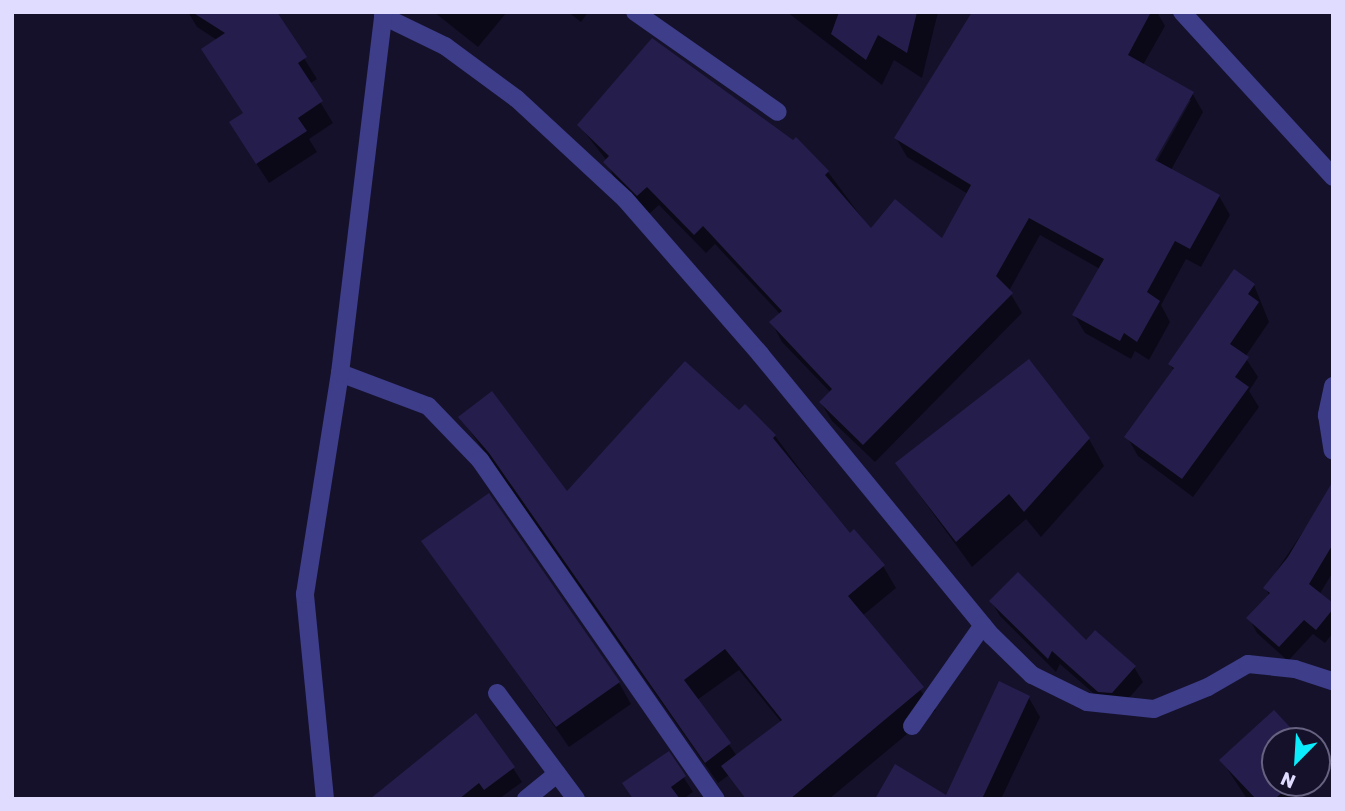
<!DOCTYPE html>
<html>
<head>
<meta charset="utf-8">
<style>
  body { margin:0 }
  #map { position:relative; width:1345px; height:811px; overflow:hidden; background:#15112b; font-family:Rubik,sans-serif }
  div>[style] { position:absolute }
  .shadow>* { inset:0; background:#0007 }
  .building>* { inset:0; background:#251e4c }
  .minor>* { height:18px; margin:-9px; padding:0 9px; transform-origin:9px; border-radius:9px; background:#3d3d89 }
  span { translate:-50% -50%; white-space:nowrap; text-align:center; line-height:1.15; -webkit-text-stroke:6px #15112b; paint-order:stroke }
  .frame { position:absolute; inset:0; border:14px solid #dfdcff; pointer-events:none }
  .north { position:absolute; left:1261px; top:727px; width:70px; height:70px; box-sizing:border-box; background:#15112b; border:2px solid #666280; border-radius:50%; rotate:204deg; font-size:19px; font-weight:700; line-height:28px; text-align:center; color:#dfdcff }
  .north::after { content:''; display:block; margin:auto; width:24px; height:32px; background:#0becfc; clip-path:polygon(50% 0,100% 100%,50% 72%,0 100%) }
</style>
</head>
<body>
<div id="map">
  <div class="shadow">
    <i style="clip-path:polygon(188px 12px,275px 12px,317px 79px,309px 84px,333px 123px,309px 139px,317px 152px,269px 183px,243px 143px,244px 114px,217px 40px,197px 27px)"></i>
    <i style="clip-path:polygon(434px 12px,507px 12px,478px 47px)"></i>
    <i style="clip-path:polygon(568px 12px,588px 12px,581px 22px)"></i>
    <i style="clip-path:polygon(787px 12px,938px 12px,922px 78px,894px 60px,882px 85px)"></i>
    <i style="clip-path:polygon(evenodd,1077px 12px,1157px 12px,1165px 26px,1143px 65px,1192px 93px,1203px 112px,1171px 170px,1219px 196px,1230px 215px,1201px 267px,1186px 259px,1161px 305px,1170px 322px,1149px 360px,1135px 351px,1131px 359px,1085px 333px,1074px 315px,1100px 269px,1040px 235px,1009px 291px,1022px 313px,875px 462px,832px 421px,821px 403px,831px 393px,782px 342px,772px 323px,781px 315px,715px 244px,706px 253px,659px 205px,649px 214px,616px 182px,607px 161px,579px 125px,828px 172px,871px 230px,943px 240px,968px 194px,907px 157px,896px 138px,1077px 12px,1187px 100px,1191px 100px,1153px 168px,1150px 167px,1187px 100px)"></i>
    <i style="clip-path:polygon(1254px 285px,1269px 322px,1245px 357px,1258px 377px,1249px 391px,1259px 407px,1193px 497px,1138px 456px,1127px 437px,1174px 371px,1170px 364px)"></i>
    <i style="clip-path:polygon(evenodd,739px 412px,775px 436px,849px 535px,883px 566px,896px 588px,862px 616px,936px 710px,829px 799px,780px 799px,740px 767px,718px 783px,460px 417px,567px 494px,739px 412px,739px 670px,782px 723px,737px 756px,697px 700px,739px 670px)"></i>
    <i style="clip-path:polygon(1089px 439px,1104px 466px,1041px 537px,1026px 519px,972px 567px,897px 464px)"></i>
    <i style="clip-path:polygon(1317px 511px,1333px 520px,1333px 572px,1319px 595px,1333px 605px,1333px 633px,1325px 643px,1313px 634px,1288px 661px,1257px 633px,1249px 618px,1270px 596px,1265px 588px)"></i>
    <i style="clip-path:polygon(424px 541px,619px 683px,631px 704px,569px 747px)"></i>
    <i style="clip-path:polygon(991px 601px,1134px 667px,1143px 682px,1121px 707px,1108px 706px,1060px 664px,1056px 672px,1000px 616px)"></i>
    <i style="clip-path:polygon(1029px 698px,1040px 717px,1001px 799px,877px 799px,947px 796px)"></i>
    <i style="clip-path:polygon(1274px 712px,1305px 741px,1275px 741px,1275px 783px,1316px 783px,1299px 799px,1247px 799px,1222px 761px)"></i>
    <i style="clip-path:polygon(1317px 752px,1329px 770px,1317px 782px)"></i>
    <i style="clip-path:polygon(668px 753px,693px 792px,683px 799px,633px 799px)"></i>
    <i style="clip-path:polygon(513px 768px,522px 782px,499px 799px,373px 799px)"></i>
  </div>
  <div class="building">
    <i style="clip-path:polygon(192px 12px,277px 12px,307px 57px,298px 63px,323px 101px,298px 118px,307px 131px,256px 164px,229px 122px,243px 113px,201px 49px,225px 33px)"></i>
    <i style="clip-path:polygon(839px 12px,917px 12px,907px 53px,878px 35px,866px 60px,831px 34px)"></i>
    <i style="clip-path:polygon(972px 12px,1151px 12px,1128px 55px,1194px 92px,1155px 160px,1220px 195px,1190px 249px,1175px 241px,1147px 292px,1160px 301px,1137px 342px,1124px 333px,1120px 341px,1072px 315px,1104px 259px,1029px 218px,996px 276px,1013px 293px,863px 445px,819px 402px,832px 389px,769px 322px,782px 311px,703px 226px,694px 235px,647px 187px,637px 196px,603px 162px,609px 156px,577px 125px,652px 38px,793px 140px,796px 137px,829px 171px,825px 175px,871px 228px,895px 199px,942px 238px,971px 185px,894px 138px)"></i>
    <i style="clip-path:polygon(1234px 269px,1255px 284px,1248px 294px,1259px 302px,1230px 344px,1249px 357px,1235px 377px,1249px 387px,1182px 479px,1124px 437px,1174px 368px,1168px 364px)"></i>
    <i style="clip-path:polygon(1029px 359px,1090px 438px,1024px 512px,1009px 494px,956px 542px,895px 463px)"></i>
    <i style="clip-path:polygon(685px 361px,739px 410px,745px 404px,776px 435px,773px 438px,850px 533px,854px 529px,885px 565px,848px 596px,924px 687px,790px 799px,746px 799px,721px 766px,782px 720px,725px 649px,684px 680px,731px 743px,705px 763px,489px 453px,458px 417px,492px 391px,567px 491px)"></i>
    <i style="clip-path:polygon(1333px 481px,1333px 544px,1309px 584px,1333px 603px,1333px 609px,1316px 630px,1304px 620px,1279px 647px,1246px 618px,1270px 593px,1263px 588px,1288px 557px)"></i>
    <i style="clip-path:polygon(489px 493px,620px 682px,556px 727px,421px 541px)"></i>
    <i style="clip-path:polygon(1018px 572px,1086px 640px,1095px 630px,1136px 666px,1112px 693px,1098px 692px,1052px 651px,1048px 659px,989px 601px)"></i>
    <i style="clip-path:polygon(999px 681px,1030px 696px,982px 799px,875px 799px,895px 764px,946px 795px)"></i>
    <i style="clip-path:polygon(1274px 710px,1303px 741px,1275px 741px,1275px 783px,1292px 783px,1275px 799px,1256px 799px,1219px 760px)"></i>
    <i style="clip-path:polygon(476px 713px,515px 767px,484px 790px,479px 783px,459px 799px,370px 799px)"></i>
    <i style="clip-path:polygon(669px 751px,686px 776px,671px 787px,680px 799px,633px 799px,622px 783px)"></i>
  </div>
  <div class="minor">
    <i style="left:635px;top:12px;width:174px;rotate:35deg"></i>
    <i style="left:1182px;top:12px;width:224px;rotate:47.5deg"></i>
    <i style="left:383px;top:16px;width:69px;rotate:25.8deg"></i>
    <i style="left:445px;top:46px;width:89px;rotate:36.4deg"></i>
    <i style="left:517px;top:99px;width:147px;rotate:42.8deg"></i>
    <i style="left:625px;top:199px;width:206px;rotate:48.9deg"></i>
    <i style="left:760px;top:354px;width:365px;rotate:50.6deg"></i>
    <i style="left:992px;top:636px;width:56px;rotate:44.3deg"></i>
    <i style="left:1032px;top:675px;width:61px;rotate:26.1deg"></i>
    <i style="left:1087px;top:702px;width:67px;rotate:6deg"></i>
    <i style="left:1154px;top:709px;width:58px;rotate:-22.2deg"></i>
    <i style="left:1208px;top:687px;width:46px;rotate:-29.9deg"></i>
    <i style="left:1248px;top:664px;width:47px;rotate:6.1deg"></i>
    <i style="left:1295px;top:669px;width:40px;rotate:18deg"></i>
    <i style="left:340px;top:373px;width:94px;rotate:20.6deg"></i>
    <i style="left:428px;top:406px;width:75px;rotate:46.1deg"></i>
    <i style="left:480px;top:460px;width:413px;rotate:55.2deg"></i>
    <i style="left:1333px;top:386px;width:30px;rotate:102deg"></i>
    <i style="left:1327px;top:415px;width:36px;rotate:81deg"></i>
    <i style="left:497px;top:693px;width:132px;rotate:53.3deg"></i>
    <i style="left:912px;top:726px;width:123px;rotate:-54.9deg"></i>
    <i style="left:325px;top:799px;width:206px;rotate:-95.6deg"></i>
    <i style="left:305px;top:594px;width:224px;rotate:-81deg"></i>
    <i style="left:340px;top:373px;width:364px;rotate:-83.1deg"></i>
    <i style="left:526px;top:799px;width:40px;rotate:-39deg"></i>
  </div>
  <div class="frame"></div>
  <div class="north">N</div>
</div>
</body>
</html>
